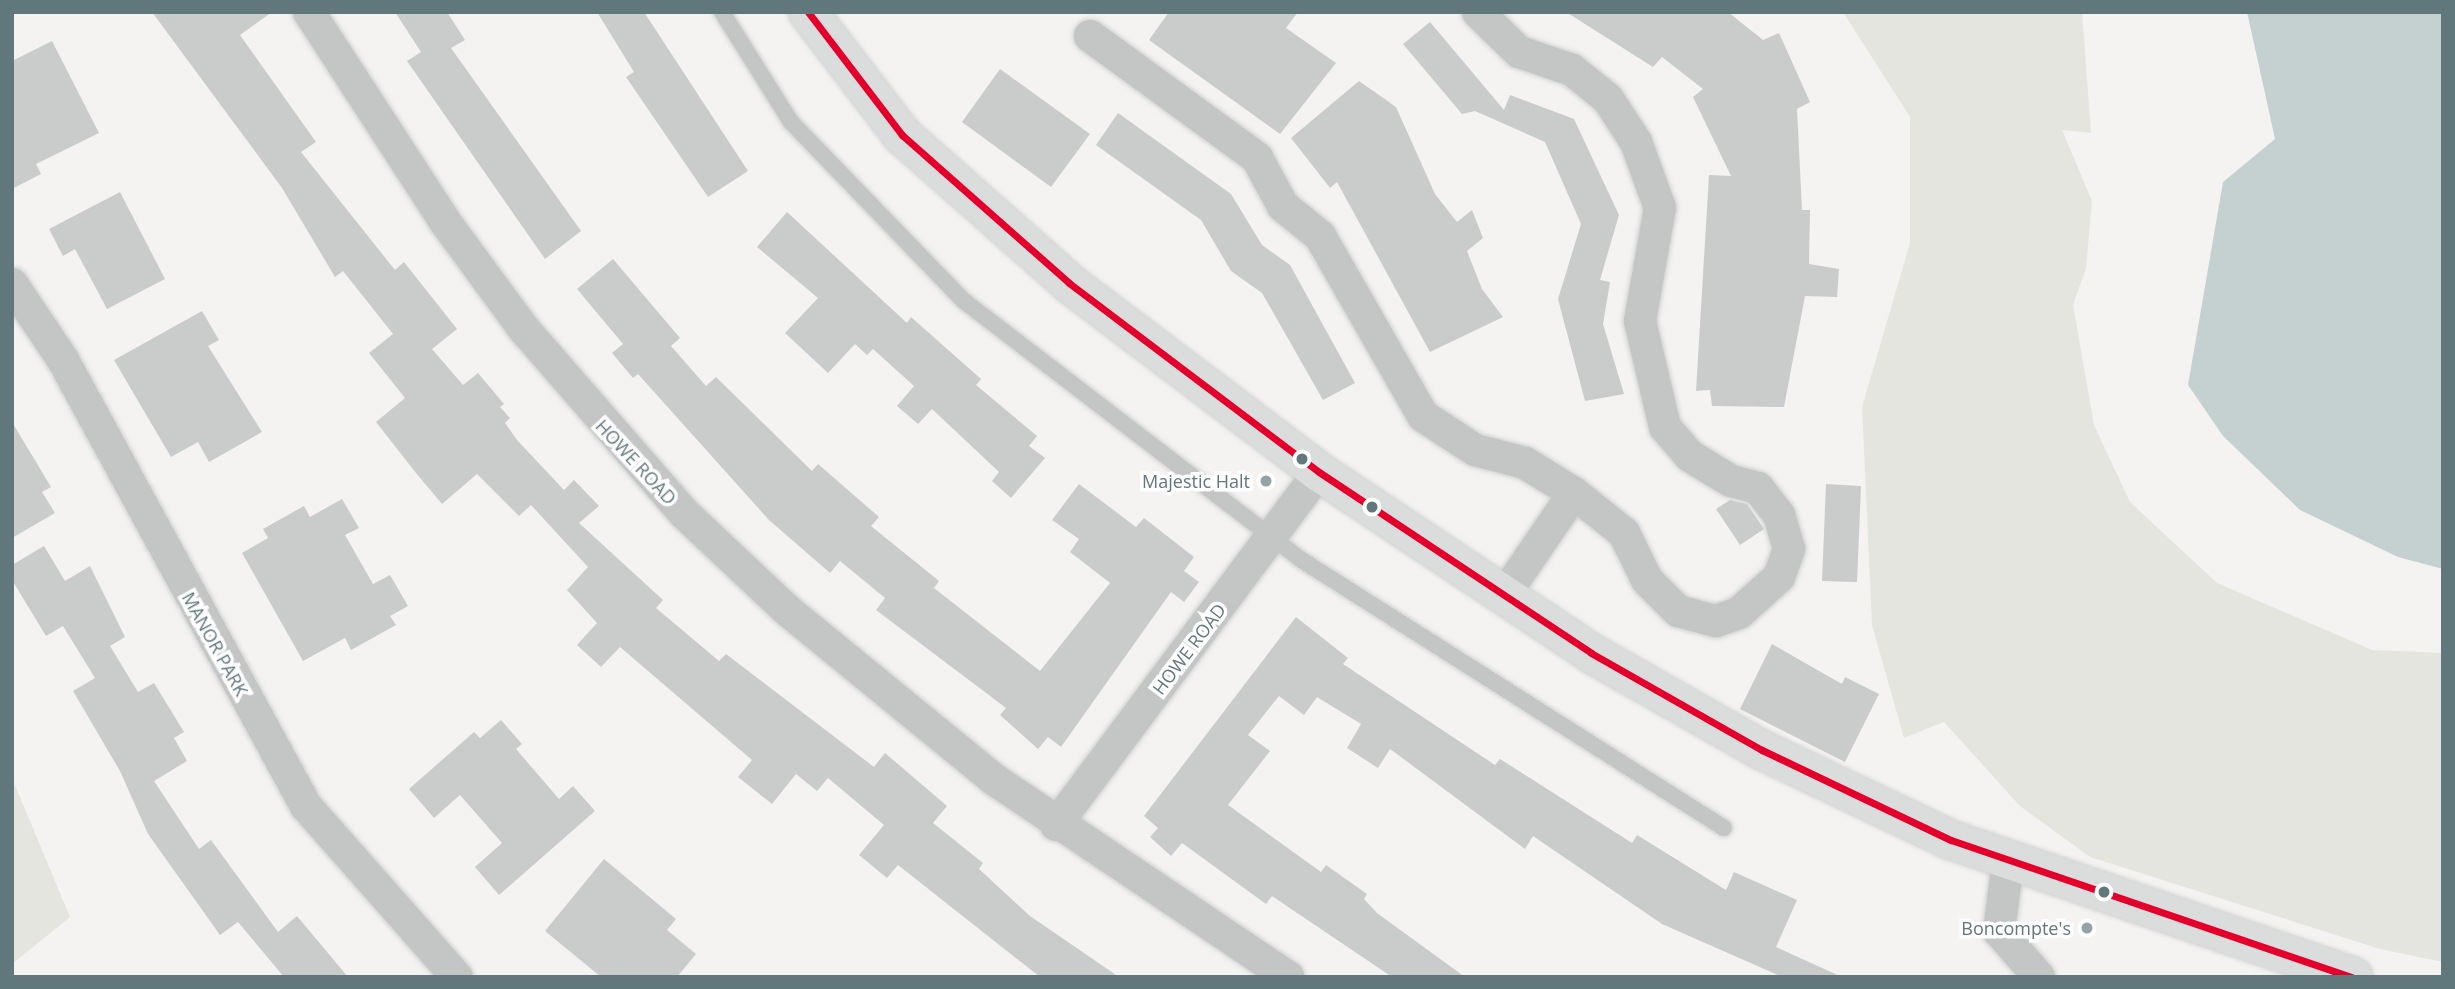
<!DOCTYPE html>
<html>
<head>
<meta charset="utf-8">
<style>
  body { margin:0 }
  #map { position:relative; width:2455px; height:989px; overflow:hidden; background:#f4f3f2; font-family:"Open Sans",sans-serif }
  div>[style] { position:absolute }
  .green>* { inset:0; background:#e4e5df }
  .water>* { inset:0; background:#c5d1d1 }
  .building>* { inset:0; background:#cacbcb }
  .roads { filter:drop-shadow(0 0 2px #d0d0d0) drop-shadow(0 0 2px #d0d0d0) }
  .lane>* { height:16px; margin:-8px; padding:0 8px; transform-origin:8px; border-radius:8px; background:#c4c6c6 }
  .street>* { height:32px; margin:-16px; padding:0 16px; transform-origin:16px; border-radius:16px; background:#c4c6c6 }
  .primary>* { height:38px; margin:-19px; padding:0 19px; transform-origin:19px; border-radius:19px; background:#dbdcdc }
  .bus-1>* { height:7px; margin:-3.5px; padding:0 3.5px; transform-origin:3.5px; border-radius:3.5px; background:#e4002b }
  .dots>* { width:19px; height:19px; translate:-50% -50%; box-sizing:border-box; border:4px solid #fff; border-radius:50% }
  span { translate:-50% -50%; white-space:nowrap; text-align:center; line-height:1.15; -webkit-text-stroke:7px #fff; paint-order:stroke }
  .street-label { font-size:18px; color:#60787b }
  .poi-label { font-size:18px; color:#60787b }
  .right { translate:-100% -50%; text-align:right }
  .frame { position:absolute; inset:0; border:14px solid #60787b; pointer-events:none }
</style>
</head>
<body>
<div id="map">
  <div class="green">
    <i style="clip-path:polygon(1843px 12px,2082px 12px,2091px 133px,2062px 130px,2092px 201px,2086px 268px,2073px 305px,2094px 425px,2130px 502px,2217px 583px,2372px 650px,2443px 653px,2443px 962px,2380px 949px,2090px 857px,2020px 806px,1944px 722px,1904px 738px,1872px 625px,1862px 407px,1910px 243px,1910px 117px)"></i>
    <i style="clip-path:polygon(12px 778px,70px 917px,12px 964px)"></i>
  </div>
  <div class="water">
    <i style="clip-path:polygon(2247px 12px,2443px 12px,2443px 569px,2398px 557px,2300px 510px,2223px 436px,2188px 385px,2223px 182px,2275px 139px)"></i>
  </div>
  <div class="building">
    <i style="clip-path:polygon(152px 12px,272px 12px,240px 35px,316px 142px,301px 152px,395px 270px,404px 262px,457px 329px,432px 349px,463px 385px,478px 373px,504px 404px,500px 407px,510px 418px,505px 423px,517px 440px,564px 490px,574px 480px,599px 506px,579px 523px,663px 600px,656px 608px,719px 661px,726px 654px,874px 767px,885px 753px,947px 806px,933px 823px,983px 863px,979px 869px,1030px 916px,1119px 977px,1040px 977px,898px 865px,887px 878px,859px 855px,884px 825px,828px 778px,817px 791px,796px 774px,772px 804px,738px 777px,752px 760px,620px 647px,601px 667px,577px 645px,597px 623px,567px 590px,588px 567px,531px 505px,519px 516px,477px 474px,442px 504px,416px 473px,376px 422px,405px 398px,369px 353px,393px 334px,343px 271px,335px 277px,282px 188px)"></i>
    <i style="clip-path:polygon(395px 12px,447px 12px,465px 40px,451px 48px,581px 231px,545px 259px,407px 61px,421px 52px)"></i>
    <i style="clip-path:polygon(597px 12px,644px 12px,748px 171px,708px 197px,626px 77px,634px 72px)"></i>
    <i style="clip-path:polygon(1169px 12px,1298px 12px,1286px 28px,1336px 63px,1280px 134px,1149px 40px)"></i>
    <i style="clip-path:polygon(1566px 12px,1728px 12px,1763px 40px,1779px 33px,1810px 102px,1797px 109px,1802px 210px,1810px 210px,1809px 264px,1839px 269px,1837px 297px,1805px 296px,1784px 407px,1712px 406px,1710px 390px,1696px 391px,1709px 175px,1731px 176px,1693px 97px,1703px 89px,1662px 57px,1653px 67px)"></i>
    <i style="clip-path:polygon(1430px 22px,1504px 110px,1510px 95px,1574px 119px,1619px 215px,1600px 280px,1610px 282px,1603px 324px,1624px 394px,1585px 401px,1558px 299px,1581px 224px,1545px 142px,1475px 111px,1462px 114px,1403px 44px)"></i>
    <i style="clip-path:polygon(52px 41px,99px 133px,36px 164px,41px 174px,12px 189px,12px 61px)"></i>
    <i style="clip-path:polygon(1000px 69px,1090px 134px,1051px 187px,962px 122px)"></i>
    <i style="clip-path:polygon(1359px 81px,1396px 107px,1435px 194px,1457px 222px,1472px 210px,1483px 238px,1467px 251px,1482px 289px,1503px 317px,1430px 352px,1337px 182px,1330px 188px,1291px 138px)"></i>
    <i style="clip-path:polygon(1118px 113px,1231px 194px,1262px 245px,1290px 265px,1355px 383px,1323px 400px,1262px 293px,1231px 271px,1201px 220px,1096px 145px)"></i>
    <i style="clip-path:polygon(120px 192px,165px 279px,107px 309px,75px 249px,63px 256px,49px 229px)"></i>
    <i style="clip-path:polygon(787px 212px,907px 323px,911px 317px,981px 379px,976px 385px,1037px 436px,1029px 446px,1045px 458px,1011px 498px,992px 481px,999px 472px,932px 409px,918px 424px,897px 406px,914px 386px,873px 349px,867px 355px,855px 344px,828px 373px,785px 333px,818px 298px,757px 247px)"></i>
    <i style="clip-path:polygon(613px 259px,680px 338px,671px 346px,706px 386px,716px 377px,812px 471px,818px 464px,879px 517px,871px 526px,939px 581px,934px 588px,1040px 671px,1110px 583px,1070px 552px,1079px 539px,1052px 520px,1079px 484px,1136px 527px,1144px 518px,1194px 557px,1184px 571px,1199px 582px,1184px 602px,1171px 592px,1061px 747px,1048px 737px,1038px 749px,1000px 715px,1006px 708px,876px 610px,885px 598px,840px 561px,830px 573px,769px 520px,638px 374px,633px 378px,612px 353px,623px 344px,577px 289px)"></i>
    <i style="clip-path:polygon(202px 311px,219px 340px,208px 346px,262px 432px,209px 462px,198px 442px,171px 457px,114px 360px)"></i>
    <i style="clip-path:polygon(12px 422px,51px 487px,42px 492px,55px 513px,12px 538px)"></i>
    <i style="clip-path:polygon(1826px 484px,1861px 486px,1857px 582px,1822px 581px)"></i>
    <i style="clip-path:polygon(342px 499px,359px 528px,345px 535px,373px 584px,390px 575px,408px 606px,390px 616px,396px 625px,351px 650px,345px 638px,303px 661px,242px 553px,268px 538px,263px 529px,304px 506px,310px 517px)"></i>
    <i style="clip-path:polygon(1730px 500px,1747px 504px,1764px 529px,1740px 545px,1716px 509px)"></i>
    <i style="clip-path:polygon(44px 546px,65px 581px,90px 566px,125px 637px,110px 646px,138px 692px,154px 683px,184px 732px,174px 738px,187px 761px,154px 781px,199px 849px,211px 840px,278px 932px,297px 916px,348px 977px,284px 977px,238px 922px,220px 935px,148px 834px,120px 771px,73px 691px,95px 678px,63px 626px,46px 636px,12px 580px,12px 565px)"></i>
    <i style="clip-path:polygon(1296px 617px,1348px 658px,1343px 664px,1495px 765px,1500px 759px,1632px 843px,1637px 835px,1726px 890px,1734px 872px,1797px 900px,1776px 947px,1842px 977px,1782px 977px,1662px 924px,1533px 836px,1525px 849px,1390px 749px,1378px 768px,1347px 748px,1361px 724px,1317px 697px,1304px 715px,1279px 696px,1248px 735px,1270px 751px,1228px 805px,1321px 872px,1326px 865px,1367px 894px,1364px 899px,1377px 913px,1465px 977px,1392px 977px,1272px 896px,1266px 904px,1182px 843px,1171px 856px,1150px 837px,1158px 828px,1144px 816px)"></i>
    <i style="clip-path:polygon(1772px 644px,1842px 684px,1845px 677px,1879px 694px,1845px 762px,1740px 709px)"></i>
    <i style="clip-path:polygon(501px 720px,522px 744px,516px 749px,559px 799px,573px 786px,595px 811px,499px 895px,475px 867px,502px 843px,460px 795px,434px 818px,409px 789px,474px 732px,480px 738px)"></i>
    <i style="clip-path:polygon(604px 859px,676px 919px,667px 930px,696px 954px,677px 977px,601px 977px,545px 931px)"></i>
  </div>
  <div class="roads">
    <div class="lane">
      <i style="left:722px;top:12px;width:130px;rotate:57.9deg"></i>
      <i style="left:791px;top:122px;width:249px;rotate:46deg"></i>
      <i style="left:964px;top:301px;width:424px;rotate:37.5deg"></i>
      <i style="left:1300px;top:559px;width:502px;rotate:32.39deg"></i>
    </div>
    <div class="street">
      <i style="left:309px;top:12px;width:252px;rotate:57deg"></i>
      <i style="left:446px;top:223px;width:132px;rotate:53.7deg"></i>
      <i style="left:524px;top:329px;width:244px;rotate:49deg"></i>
      <i style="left:684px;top:513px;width:141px;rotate:43.3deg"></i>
      <i style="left:787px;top:610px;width:265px;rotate:39.3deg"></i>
      <i style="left:992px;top:778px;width:357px;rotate:33.9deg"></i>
      <i style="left:1090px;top:36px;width:207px;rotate:36.1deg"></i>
      <i style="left:1257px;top:158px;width:55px;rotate:61.6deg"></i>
      <i style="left:1283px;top:206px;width:48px;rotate:39deg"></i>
      <i style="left:1320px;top:236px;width:207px;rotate:60.2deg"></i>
      <i style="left:1423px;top:416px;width:62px;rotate:33.2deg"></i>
      <i style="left:1475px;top:450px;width:52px;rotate:14.6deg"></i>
      <i style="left:1525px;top:463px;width:57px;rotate:31.5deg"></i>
      <i style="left:1574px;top:493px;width:64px;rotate:38.7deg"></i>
      <i style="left:1624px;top:533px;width:52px;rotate:63.9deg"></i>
      <i style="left:1647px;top:580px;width:44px;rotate:45deg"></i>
      <i style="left:1678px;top:611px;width:39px;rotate:15deg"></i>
      <i style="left:1716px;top:621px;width:24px;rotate:-19deg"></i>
      <i style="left:1739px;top:613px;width:54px;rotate:-42deg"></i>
      <i style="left:1779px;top:577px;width:30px;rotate:-70deg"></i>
      <i style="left:1789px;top:549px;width:35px;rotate:-106deg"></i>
      <i style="left:1779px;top:515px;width:34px;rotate:-128deg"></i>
      <i style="left:1758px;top:488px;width:28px;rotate:-165deg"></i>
      <i style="left:1731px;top:481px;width:48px;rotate:-148.6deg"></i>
      <i style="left:1690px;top:456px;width:38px;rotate:-131deg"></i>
      <i style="left:1665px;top:427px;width:109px;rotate:-103.3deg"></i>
      <i style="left:1640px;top:321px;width:115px;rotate:-80deg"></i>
      <i style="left:1660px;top:208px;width:70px;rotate:-110deg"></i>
      <i style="left:1636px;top:142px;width:51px;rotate:-123.1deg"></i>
      <i style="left:1608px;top:99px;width:46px;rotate:-141.1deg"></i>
      <i style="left:1572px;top:70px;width:56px;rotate:-161.2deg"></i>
      <i style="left:1519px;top:52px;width:57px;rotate:-135.7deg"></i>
      <i style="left:12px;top:284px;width:92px;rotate:56.1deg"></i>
      <i style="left:63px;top:360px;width:508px;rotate:61.42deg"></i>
      <i style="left:306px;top:806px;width:228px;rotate:48.6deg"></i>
      <i style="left:1503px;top:597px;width:126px;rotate:-55.7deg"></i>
      <i style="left:1056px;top:825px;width:440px;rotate:-53.3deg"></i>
      <i style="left:2008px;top:861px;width:71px;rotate:97.3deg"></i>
      <i style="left:1999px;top:931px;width:61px;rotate:49deg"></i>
    </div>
    <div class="primary">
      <i style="left:808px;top:12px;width:155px;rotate:52.6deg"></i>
      <i style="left:902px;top:135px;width:223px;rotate:41.5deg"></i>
      <i style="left:1069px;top:283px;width:313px;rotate:37.1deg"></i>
      <i style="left:1319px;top:472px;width:327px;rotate:33.6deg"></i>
      <i style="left:1591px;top:653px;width:197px;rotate:29.6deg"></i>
      <i style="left:1762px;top:750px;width:209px;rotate:25.5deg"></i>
      <i style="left:1951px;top:840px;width:425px;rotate:18.8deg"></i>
    </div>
  </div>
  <div class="bus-1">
    <i style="left:808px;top:12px;width:155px;rotate:52.6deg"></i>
    <i style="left:902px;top:135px;width:223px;rotate:41.5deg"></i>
    <i style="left:1069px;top:283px;width:313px;rotate:37.1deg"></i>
    <i style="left:1319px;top:472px;width:327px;rotate:33.6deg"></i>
    <i style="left:1591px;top:653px;width:197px;rotate:29.6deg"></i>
    <i style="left:1762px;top:750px;width:209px;rotate:25.5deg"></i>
    <i style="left:1951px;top:840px;width:424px;rotate:18.9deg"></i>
  </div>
  <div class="dots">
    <i style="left:1302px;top:459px;background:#60787b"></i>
    <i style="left:1266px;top:481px;background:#94a3a5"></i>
    <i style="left:1372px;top:507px;background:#60787b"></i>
    <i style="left:2104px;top:892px;background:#60787b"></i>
    <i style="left:2087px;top:928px;background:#94a3a5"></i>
  </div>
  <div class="street-label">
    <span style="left:636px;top:462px;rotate:47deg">HOWE ROAD</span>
    <span style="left:215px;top:644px;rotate:61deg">MANOR PARK</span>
    <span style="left:1189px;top:649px;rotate:-53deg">HOWE ROAD</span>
  </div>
  <div class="poi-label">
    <span class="right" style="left:1250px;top:481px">Majestic Halt</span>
    <span class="right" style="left:2071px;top:928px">Boncompte's</span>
  </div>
  <div class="frame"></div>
</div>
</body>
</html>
